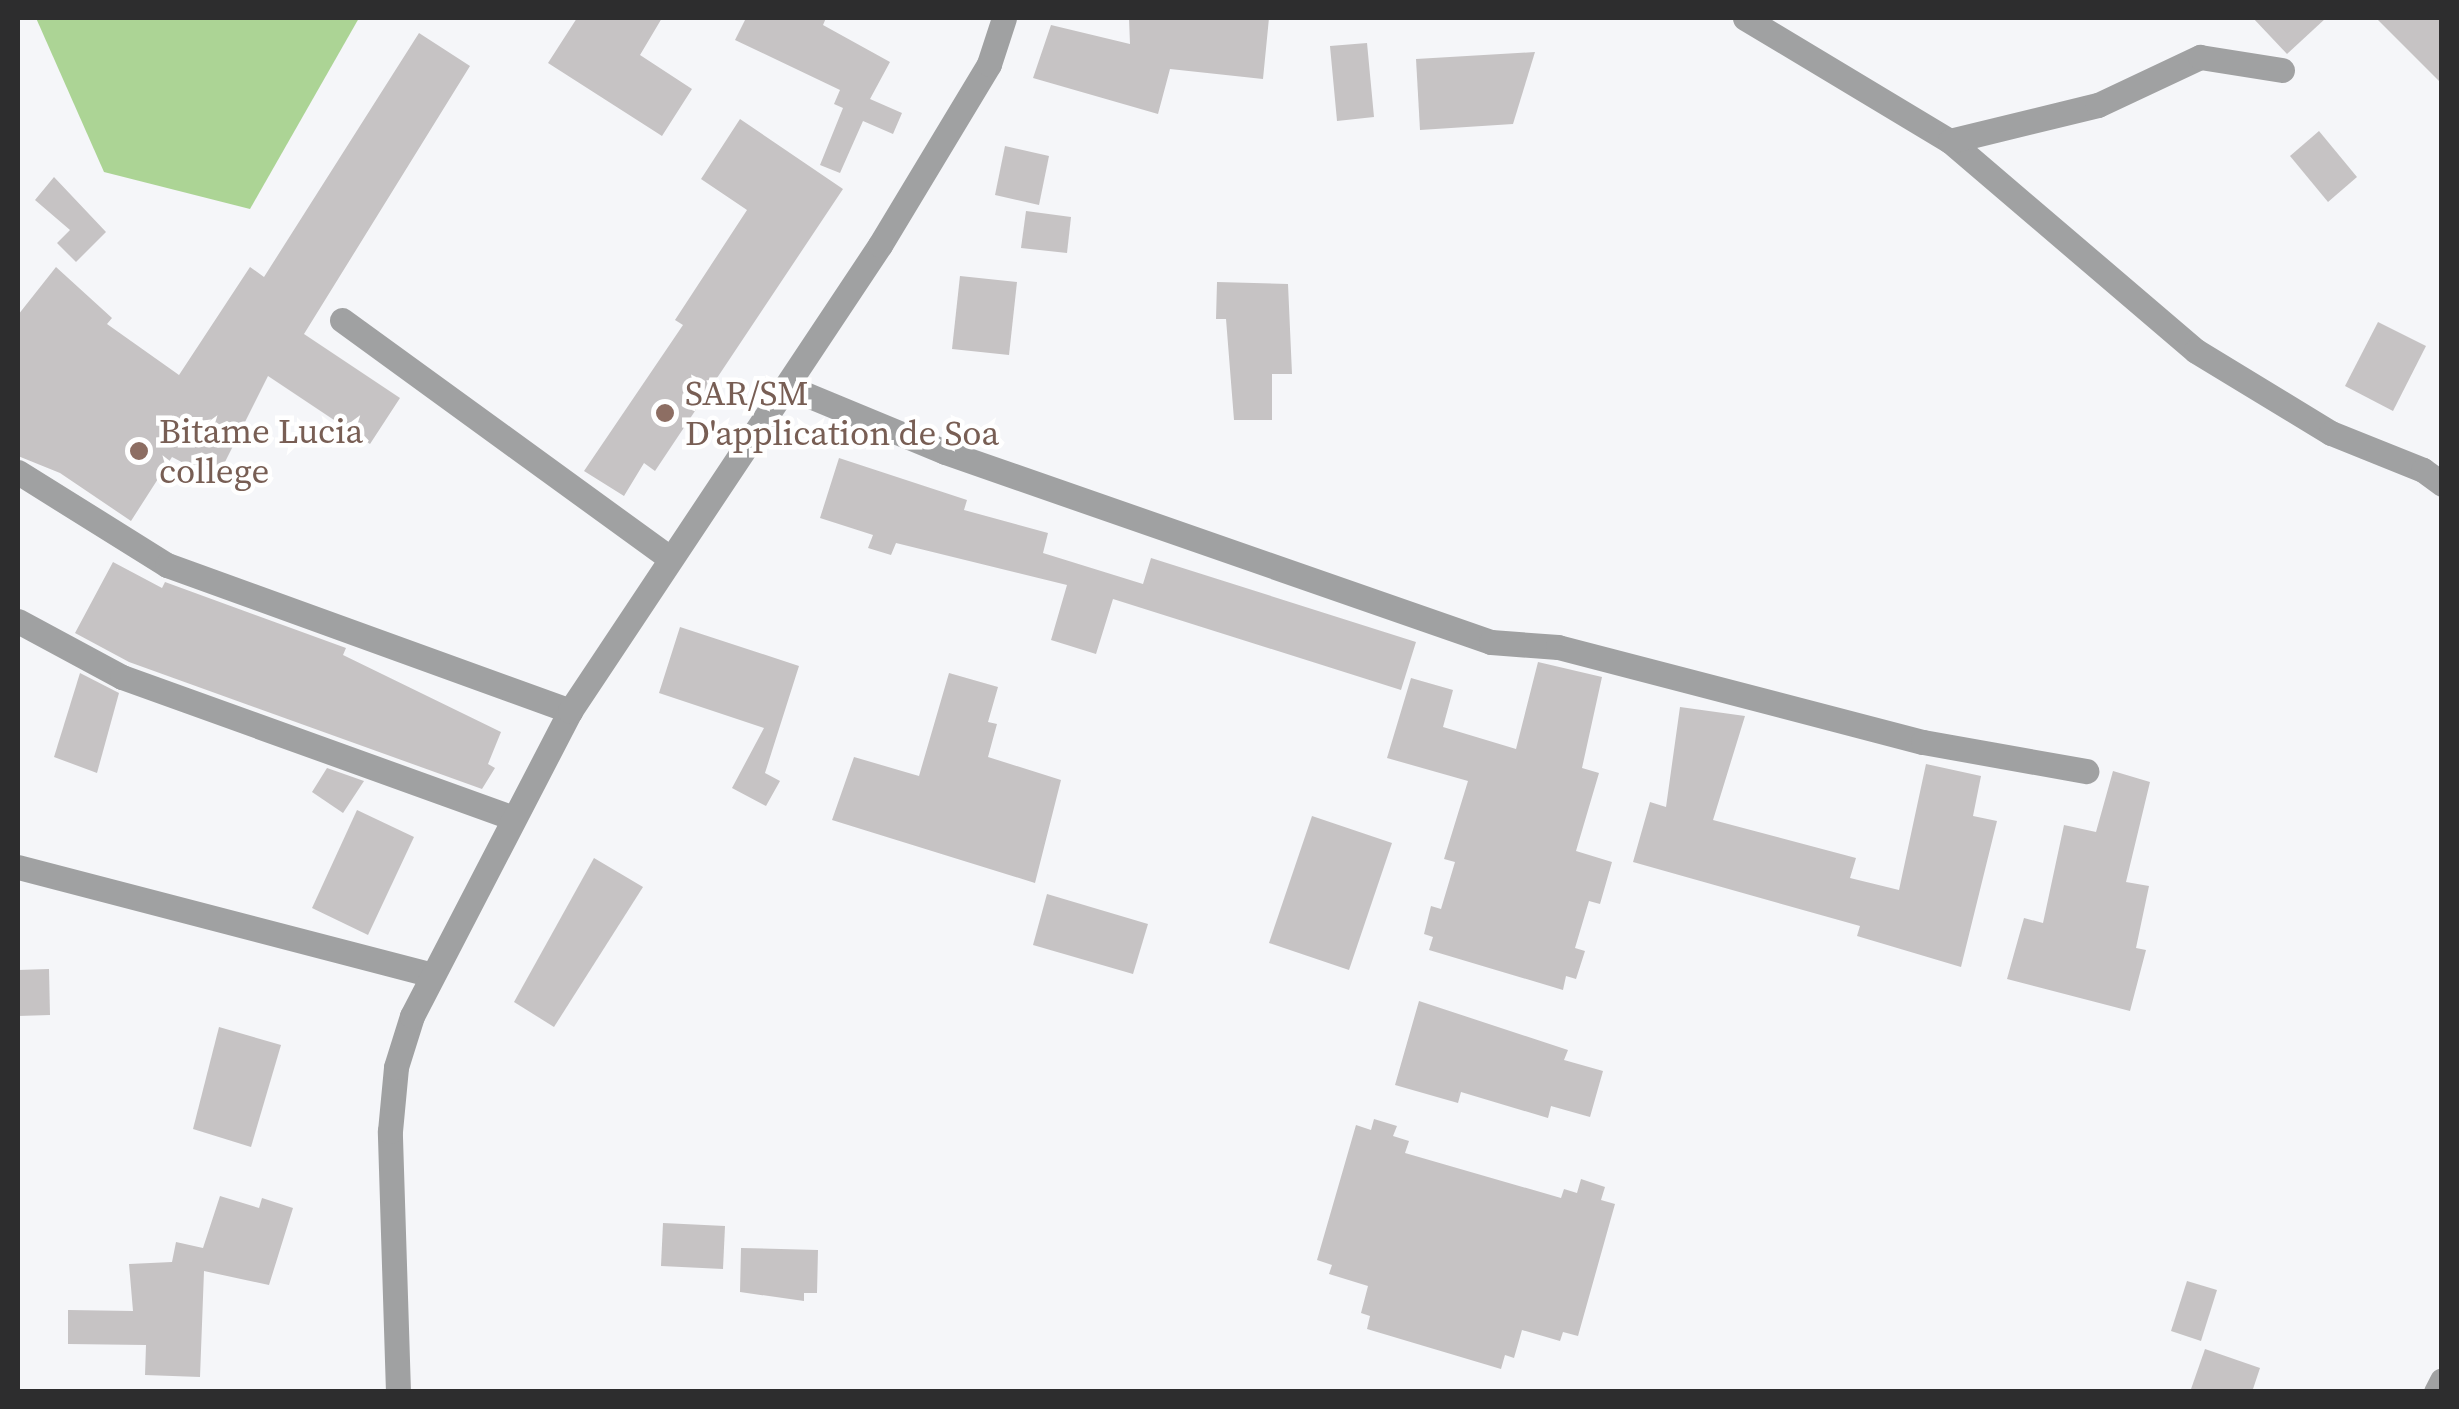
<!DOCTYPE html>
<html>
<head>
<meta charset="utf-8">
<style>
  body { margin:0 }
  #map { position:relative; width:2459px; height:1409px; overflow:hidden; background:#f5f6f9; font-family:"Source Serif 4",serif }
  div>[style] { position:absolute }
  .green>* { inset:0; background:#acd495 }
  .building>* { inset:0; background:#c6c3c4 }
  .minor>* { height:25px; margin:-12.5px; padding:0 12.5px; transform-origin:12.5px; border-radius:12.5px; background:#a0a1a2 }
  .dots>* { width:28px; height:28px; translate:-50% -50%; box-sizing:border-box; border:5px solid #fff; border-radius:50% }
  span { translate:-50% -50%; white-space:nowrap; text-align:center; line-height:1.15; -webkit-text-stroke:9px #fff; paint-order:stroke }
  .education-label { font-size:35px; color:#785e54 }
  .left { translate:0 -50%; text-align:left }
  .frame { position:absolute; inset:0; border:20px solid #2d2d2e; pointer-events:none }
</style>
</head>
<body>
<div id="map">
  <div class="green">
    <i style="clip-path:polygon(36px 18px,359px 18px,250px 209px,104px 172px)"></i>
  </div>
  <div class="building">
    <i style="clip-path:polygon(577px 18px,662px 18px,640px 55px,692px 89px,662px 136px,548px 63px)"></i>
    <i style="clip-path:polygon(746px 18px,826px 18px,823px 25px,890px 62px,870px 99px,902px 113px,893px 134px,863px 121px,840px 173px,820px 165px,843px 108px,834px 104px,840px 90px,735px 40px)"></i>
    <i style="clip-path:polygon(1129px 18px,1269px 18px,1263px 79px,1170px 69px,1158px 114px,1033px 78px,1051px 25px,1130px 44px)"></i>
    <i style="clip-path:polygon(2253px 18px,2326px 18px,2287px 54px)"></i>
    <i style="clip-path:polygon(2376px 18px,2442px 18px,2442px 84px)"></i>
    <i style="clip-path:polygon(419px 33px,470px 66px,304px 334px,400px 398px,370px 444px,268px 376px,216px 480px,172px 457px,131px 521px,60px 473px,18px 456px,18px 315px,56px 267px,112px 318px,107px 324px,179px 375px,250px 267px,264px 277px)"></i>
    <i style="clip-path:polygon(1367px 43px,1374px 117px,1337px 121px,1330px 46px)"></i>
    <i style="clip-path:polygon(1535px 52px,1513px 124px,1420px 130px,1416px 59px)"></i>
    <i style="clip-path:polygon(740px 119px,843px 189px,655px 471px,644px 463px,624px 496px,584px 471px,683px 325px,675px 320px,747px 210px,701px 179px)"></i>
    <i style="clip-path:polygon(2319px 131px,2357px 177px,2328px 202px,2290px 156px)"></i>
    <i style="clip-path:polygon(1005px 146px,1049px 156px,1039px 205px,995px 195px)"></i>
    <i style="clip-path:polygon(54px 177px,106px 232px,76px 262px,57px 243px,70px 230px,35px 200px)"></i>
    <i style="clip-path:polygon(1026px 211px,1071px 217px,1067px 253px,1021px 248px)"></i>
    <i style="clip-path:polygon(960px 276px,1017px 282px,1009px 355px,952px 349px)"></i>
    <i style="clip-path:polygon(1217px 282px,1288px 284px,1292px 374px,1272px 374px,1272px 420px,1234px 420px,1226px 319px,1216px 319px)"></i>
    <i style="clip-path:polygon(2378px 322px,2426px 346px,2393px 411px,2345px 386px)"></i>
    <i style="clip-path:polygon(839px 458px,967px 500px,964px 510px,1048px 533px,1043px 553px,1143px 584px,1151px 558px,1416px 642px,1401px 690px,1113px 599px,1096px 654px,1051px 640px,1067px 585px,896px 543px,891px 555px,868px 548px,873px 535px,820px 518px)"></i>
    <i style="clip-path:polygon(113px 562px,162px 588px,165px 582px,346px 648px,343px 655px,501px 732px,488px 764px,495px 768px,482px 789px,129px 662px,75px 633px)"></i>
    <i style="clip-path:polygon(680px 627px,799px 666px,765px 773px,780px 781px,766px 806px,732px 788px,764px 728px,659px 693px)"></i>
    <i style="clip-path:polygon(1538px 662px,1602px 677px,1582px 768px,1599px 773px,1576px 851px,1612px 862px,1600px 904px,1589px 901px,1575px 948px,1585px 951px,1576px 979px,1566px 976px,1563px 990px,1429px 950px,1433px 937px,1424px 934px,1431px 906px,1441px 909px,1455px 862px,1444px 859px,1468px 781px,1387px 758px,1411px 678px,1453px 690px,1443px 727px,1516px 749px)"></i>
    <i style="clip-path:polygon(80px 673px,119px 693px,97px 773px,54px 757px)"></i>
    <i style="clip-path:polygon(949px 673px,998px 687px,988px 722px,997px 724px,988px 757px,1061px 780px,1035px 883px,832px 820px,854px 757px,919px 776px)"></i>
    <i style="clip-path:polygon(1680px 707px,1745px 716px,1713px 820px,1856px 858px,1850px 878px,1899px 890px,1926px 764px,1981px 776px,1973px 816px,1997px 821px,1961px 967px,1857px 936px,1860px 926px,1633px 862px,1650px 802px,1666px 807px)"></i>
    <i style="clip-path:polygon(327px 768px,364px 781px,343px 813px,312px 792px)"></i>
    <i style="clip-path:polygon(2113px 771px,2150px 782px,2126px 882px,2149px 886px,2136px 948px,2146px 950px,2130px 1011px,2007px 979px,2024px 918px,2043px 923px,2064px 825px,2096px 832px)"></i>
    <i style="clip-path:polygon(357px 810px,414px 837px,368px 935px,312px 908px)"></i>
    <i style="clip-path:polygon(1312px 816px,1392px 843px,1349px 970px,1269px 943px)"></i>
    <i style="clip-path:polygon(594px 858px,643px 887px,554px 1027px,514px 1002px)"></i>
    <i style="clip-path:polygon(1047px 894px,1148px 924px,1133px 974px,1033px 945px)"></i>
    <i style="clip-path:polygon(49px 969px,50px 1015px,18px 1016px,18px 970px)"></i>
    <i style="clip-path:polygon(1419px 1001px,1568px 1050px,1564px 1060px,1603px 1071px,1590px 1117px,1551px 1106px,1548px 1118px,1461px 1092px,1458px 1103px,1395px 1085px)"></i>
    <i style="clip-path:polygon(219px 1027px,281px 1045px,251px 1147px,193px 1129px)"></i>
    <i style="clip-path:polygon(1374px 1119px,1397px 1126px,1393px 1136px,1409px 1141px,1405px 1153px,1561px 1198px,1564px 1189px,1577px 1193px,1581px 1179px,1605px 1187px,1601px 1200px,1615px 1204px,1578px 1336px,1563px 1332px,1560px 1341px,1522px 1330px,1514px 1358px,1505px 1355px,1501px 1369px,1367px 1329px,1370px 1316px,1361px 1313px,1368px 1286px,1329px 1274px,1332px 1265px,1317px 1260px,1356px 1125px,1371px 1130px)"></i>
    <i style="clip-path:polygon(220px 1196px,259px 1208px,262px 1198px,293px 1208px,269px 1285px,204px 1271px,200px 1377px,145px 1375px,146px 1345px,68px 1344px,68px 1310px,133px 1311px,129px 1264px,172px 1262px,176px 1242px,203px 1248px)"></i>
    <i style="clip-path:polygon(663px 1223px,725px 1226px,723px 1269px,661px 1266px)"></i>
    <i style="clip-path:polygon(741px 1248px,818px 1250px,817px 1293px,804px 1293px,804px 1301px,740px 1292px)"></i>
    <i style="clip-path:polygon(2187px 1281px,2217px 1290px,2201px 1341px,2171px 1331px)"></i>
    <i style="clip-path:polygon(2205px 1349px,2260px 1368px,2252px 1392px,2190px 1392px)"></i>
  </div>
  <div class="minor">
    <i style="left:1745px;top:18px;width:239px;rotate:31deg"></i>
    <i style="left:1950px;top:141px;width:323px;rotate:40.5deg"></i>
    <i style="left:2196px;top:351px;width:158px;rotate:31.3deg"></i>
    <i style="left:2331px;top:433px;width:99px;rotate:21.9deg"></i>
    <i style="left:2423px;top:470px;width:24px;rotate:36deg"></i>
    <i style="left:1950px;top:141px;width:152px;rotate:-13.7deg"></i>
    <i style="left:2098px;top:105px;width:113px;rotate:-25.2deg"></i>
    <i style="left:2200px;top:57px;width:83px;rotate:9deg"></i>
    <i style="left:342px;top:320px;width:404px;rotate:36deg"></i>
    <i style="left:788px;top:387px;width:170px;rotate:22.5deg"></i>
    <i style="left:945px;top:452px;width:578px;rotate:19.19deg"></i>
    <i style="left:1491px;top:642px;width:67px;rotate:4.3deg"></i>
    <i style="left:1558px;top:647px;width:377px;rotate:14.6deg"></i>
    <i style="left:1923px;top:742px;width:166px;rotate:10.1deg"></i>
    <i style="left:18px;top:472px;width:176px;rotate:32deg"></i>
    <i style="left:167px;top:565px;width:429px;rotate:19.9deg"></i>
    <i style="left:18px;top:621px;width:118px;rotate:28.3deg"></i>
    <i style="left:122px;top:677px;width:413px;rotate:19.8deg"></i>
    <i style="left:18px;top:867px;width:428px;rotate:14.6deg"></i>
    <i style="left:398px;top:1392px;width:261px;rotate:-91.8deg"></i>
    <i style="left:390px;top:1131px;width:64px;rotate:-84.6deg"></i>
    <i style="left:396px;top:1067px;width:53px;rotate:-72.6deg"></i>
    <i style="left:412px;top:1016px;width:343px;rotate:-62.6deg"></i>
    <i style="left:570px;top:711px;width:560px;rotate:-56.37deg"></i>
    <i style="left:880px;top:245px;width:211px;rotate:-58.9deg"></i>
    <i style="left:989px;top:64px;width:48px;rotate:-71.9deg"></i>
    <i style="left:2436px;top:1392px;width:13px;rotate:-63deg"></i>
  </div>
  <div class="dots">
    <i style="left:665px;top:413px;background:#8d6e63"></i>
    <i style="left:139px;top:451px;background:#8d6e63"></i>
  </div>
  <div class="education-label">
    <span class="left" style="left:685px;top:413px">SAR/SM<br>D'application de Soa</span>
    <span class="left" style="left:159px;top:451px">Bitame Lucia<br>college</span>
  </div>
  <div class="frame"></div>
</div>
</body>
</html>
